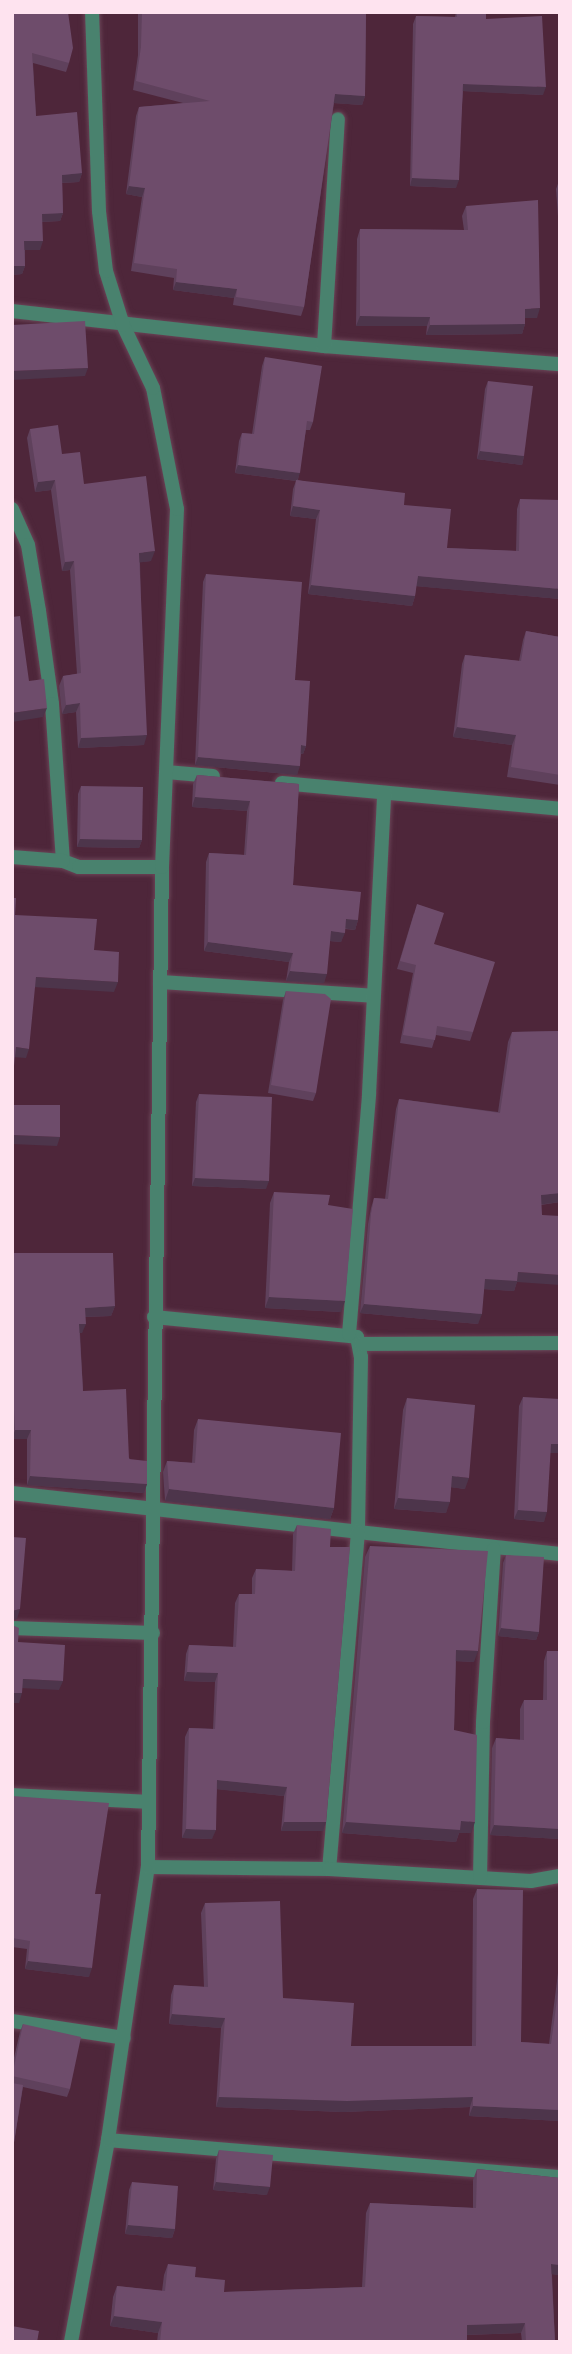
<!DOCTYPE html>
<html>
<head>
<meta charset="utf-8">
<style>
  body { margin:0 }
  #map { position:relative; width:572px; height:2354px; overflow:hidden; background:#4e263a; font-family:Lato,sans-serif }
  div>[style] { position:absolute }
  .roads { filter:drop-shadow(0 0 2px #6a4457) drop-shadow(0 0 2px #6a4457) }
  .minor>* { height:14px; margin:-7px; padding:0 7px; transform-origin:7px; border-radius:7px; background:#49826e }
  .wall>* { inset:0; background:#5f415c }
  .shaded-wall>* { inset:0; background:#4d354b }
  .building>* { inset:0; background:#6e4c6b }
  span { translate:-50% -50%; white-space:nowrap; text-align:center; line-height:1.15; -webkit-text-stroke:5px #431c30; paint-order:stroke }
  .frame { position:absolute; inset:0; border:14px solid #fee3ef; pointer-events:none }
</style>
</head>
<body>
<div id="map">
  <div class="roads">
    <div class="minor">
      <i style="left:12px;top:311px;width:314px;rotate:6.4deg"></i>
      <i style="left:324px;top:346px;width:237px;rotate:4.4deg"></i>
      <i style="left:324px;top:346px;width:227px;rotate:-86.5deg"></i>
      <i style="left:12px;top:509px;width:39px;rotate:66deg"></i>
      <i style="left:28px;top:545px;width:67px;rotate:80.5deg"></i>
      <i style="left:39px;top:611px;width:94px;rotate:82deg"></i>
      <i style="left:52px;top:704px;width:157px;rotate:86deg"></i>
      <i style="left:63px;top:861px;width:17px;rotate:21deg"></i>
      <i style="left:79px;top:867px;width:83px"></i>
      <i style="left:166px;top:772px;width:47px;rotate:4.9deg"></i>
      <i style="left:282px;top:783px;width:279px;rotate:5.3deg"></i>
      <i style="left:12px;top:857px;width:51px;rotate:4.5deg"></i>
      <i style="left:160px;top:982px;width:214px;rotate:3.7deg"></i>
      <i style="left:154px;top:1317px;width:204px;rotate:5.6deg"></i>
      <i style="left:357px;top:1337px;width:20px;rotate:79deg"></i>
      <i style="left:361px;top:1357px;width:175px;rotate:91deg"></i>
      <i style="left:358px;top:1532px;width:203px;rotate:6.2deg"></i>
      <i style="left:349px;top:1334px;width:241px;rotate:-85.2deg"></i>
      <i style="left:369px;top:1094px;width:301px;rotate:-87.1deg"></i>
      <i style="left:361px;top:1344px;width:199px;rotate:-0.3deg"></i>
      <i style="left:12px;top:1493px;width:348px;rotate:6.4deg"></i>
      <i style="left:358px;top:1532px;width:338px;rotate:94.9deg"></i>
      <i style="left:12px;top:1628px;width:141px;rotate:2deg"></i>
      <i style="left:12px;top:1795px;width:137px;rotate:2.9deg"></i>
      <i style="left:148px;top:1867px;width:181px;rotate:0.6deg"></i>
      <i style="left:329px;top:1869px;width:202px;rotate:3.4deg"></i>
      <i style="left:531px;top:1881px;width:29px;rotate:-10deg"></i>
      <i style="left:480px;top:1878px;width:156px;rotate:-88.9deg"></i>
      <i style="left:483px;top:1722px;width:173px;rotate:-86.4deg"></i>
      <i style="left:12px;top:2021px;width:113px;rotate:8.6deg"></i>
      <i style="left:108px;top:2140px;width:454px;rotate:4.7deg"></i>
      <i style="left:71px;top:2342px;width:205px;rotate:-79.6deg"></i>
      <i style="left:108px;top:2140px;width:276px;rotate:-81.7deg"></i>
      <i style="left:148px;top:1867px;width:1000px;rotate:-89.2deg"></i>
      <i style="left:162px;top:867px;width:358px;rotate:-87.6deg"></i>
      <i style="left:177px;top:509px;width:123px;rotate:-101.2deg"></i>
      <i style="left:153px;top:388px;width:70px;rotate:-115.5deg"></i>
      <i style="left:123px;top:325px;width:57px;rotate:-107.5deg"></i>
      <i style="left:106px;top:271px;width:60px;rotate:-96.7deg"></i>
      <i style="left:99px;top:211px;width:199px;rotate:-92deg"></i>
    </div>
  </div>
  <div class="wall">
    <i style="clip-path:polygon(12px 12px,69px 63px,66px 72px,33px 63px,36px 116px,82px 173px,79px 182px,62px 183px,63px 213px,60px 221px,42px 222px,40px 250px,25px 250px,25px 266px,22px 274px,12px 275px)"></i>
    <i style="clip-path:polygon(138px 12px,366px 12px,365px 96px,362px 105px,334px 103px,304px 307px,301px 316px,233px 305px,234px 298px,173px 290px,174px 278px,131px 271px,142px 197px,126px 194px,136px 116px,139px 107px,183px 103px,133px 90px,138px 55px)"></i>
    <i style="clip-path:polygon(456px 12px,486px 12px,486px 19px,543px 95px,463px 91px,456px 188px,410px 186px,413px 24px,416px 16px,455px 17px)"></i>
    <i style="clip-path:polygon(559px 181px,560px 181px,559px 230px,556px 189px)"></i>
    <i style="clip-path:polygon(466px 206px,537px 318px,525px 318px,525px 324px,522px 334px,426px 335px,427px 326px,356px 326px,357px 239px,360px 229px,464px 230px,462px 216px)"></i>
    <i style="clip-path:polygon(265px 357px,313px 422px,310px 430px,306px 430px,298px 480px,404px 505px,447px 548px,516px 551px,517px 509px,520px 499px,560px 599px,416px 586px,415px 596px,412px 606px,308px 594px,316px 519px,290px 516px,293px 489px,296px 481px,235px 473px,239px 441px,242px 433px,252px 434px,262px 366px)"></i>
    <i style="clip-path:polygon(488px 381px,524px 456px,522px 465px,477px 459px,485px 389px)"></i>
    <i style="clip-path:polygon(30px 429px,62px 454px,84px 484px,151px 561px,140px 562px,144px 745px,78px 748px,76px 712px,62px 714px,59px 686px,63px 676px,77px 674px,70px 570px,62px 571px,51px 490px,35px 492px,27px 438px)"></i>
    <i style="clip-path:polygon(206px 574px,295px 680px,306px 746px,303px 754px,301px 754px,297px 775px,195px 765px,203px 582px)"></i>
    <i style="clip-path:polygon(526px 631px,560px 637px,560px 785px,507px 777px,512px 745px,453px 737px,462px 664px,465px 655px,519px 661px,523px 640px)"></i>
    <i style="clip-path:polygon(197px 775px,299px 784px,293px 885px,358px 920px,355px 930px,345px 929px,341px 942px,330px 941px,324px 983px,286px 981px,289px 962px,204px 951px,206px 862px,209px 853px,244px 855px,247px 811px,192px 807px,193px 784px)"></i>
    <i style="clip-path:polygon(81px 786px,142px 840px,139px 848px,77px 847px,78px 794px)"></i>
    <i style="clip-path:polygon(414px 913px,434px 944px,473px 1032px,470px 1041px,436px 1035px,432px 1048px,400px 1043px,413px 973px,397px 969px)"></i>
    <i style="clip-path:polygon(286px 991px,316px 1093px,313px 1101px,268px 1093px,283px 1000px)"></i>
    <i style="clip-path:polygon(560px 1031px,560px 1202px,541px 1205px,514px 1291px,484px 1289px,478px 1324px,360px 1313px,368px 1224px,371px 1208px,374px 1198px,385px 1199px,396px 1109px,399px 1099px,498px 1112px,508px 1042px,512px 1032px)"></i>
    <i style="clip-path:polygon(199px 1094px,266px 1189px,192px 1186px,196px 1102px)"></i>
    <i style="clip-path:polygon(274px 1192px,328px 1205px,341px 1312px,265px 1308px,270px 1203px)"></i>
    <i style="clip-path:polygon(12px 1253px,115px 1306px,111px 1316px,85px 1317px,82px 1333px,80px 1333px,83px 1391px,147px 1484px,144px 1493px,27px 1485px,27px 1439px,12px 1439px)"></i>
    <i style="clip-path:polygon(523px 1397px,560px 1453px,550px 1453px,544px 1522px,514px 1519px,519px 1406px)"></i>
    <i style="clip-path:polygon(407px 1398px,465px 1489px,451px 1487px,446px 1513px,394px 1509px,403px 1410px)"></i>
    <i style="clip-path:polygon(198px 1419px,334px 1508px,330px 1519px,165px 1501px,163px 1472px,167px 1461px,192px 1463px,194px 1430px)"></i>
    <i style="clip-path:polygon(297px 1525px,330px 1547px,326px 1822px,323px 1831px,281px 1831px,284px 1796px,217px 1789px,212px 1839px,182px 1838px,185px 1737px,189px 1728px,213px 1729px,215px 1682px,184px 1681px,186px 1654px,189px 1645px,233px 1647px,235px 1603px,239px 1594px,252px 1594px,252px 1578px,256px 1569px,292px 1571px,293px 1534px)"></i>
    <i style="clip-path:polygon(370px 1546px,474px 1662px,456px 1661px,454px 1730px,471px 1833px,459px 1833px,456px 1842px,342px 1833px,365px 1557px)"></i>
    <i style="clip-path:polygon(506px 1555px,539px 1632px,536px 1640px,498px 1636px,503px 1563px)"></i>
    <i style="clip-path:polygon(547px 1651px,560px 1651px,560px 1839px,490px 1835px,492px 1748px,496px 1738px,520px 1740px,520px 1709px,524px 1700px,543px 1700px,544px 1661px)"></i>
    <i style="clip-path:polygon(12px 1796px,95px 1894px,89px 1977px,25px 1969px,27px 1949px,12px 1947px)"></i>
    <i style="clip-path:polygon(477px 1889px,521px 2042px,549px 2044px,560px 1957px,560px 2121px,469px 2116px,470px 2107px,343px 2112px,216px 2107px,221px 2028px,169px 2024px,171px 1995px,174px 1985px,204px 1987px,201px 1913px,205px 1903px,283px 1998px,351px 2046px,472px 2046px,473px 1899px)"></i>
    <i style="clip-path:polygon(23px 2024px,70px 2089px,67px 2097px,23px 2087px,12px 2155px,12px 2066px,20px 2032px)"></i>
    <i style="clip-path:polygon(219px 2150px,267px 2195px,213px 2190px,216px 2159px)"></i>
    <i style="clip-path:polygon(477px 2169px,560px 2178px,560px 2275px,552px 2274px,555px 2342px,522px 2342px,521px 2333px,467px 2335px,467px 2342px,157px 2342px,158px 2333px,110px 2326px,113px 2297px,117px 2286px,162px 2291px,164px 2275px,168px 2264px,224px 2292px,362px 2287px,366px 2213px,370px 2203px,473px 2208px,473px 2180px)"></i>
    <i style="clip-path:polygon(132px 2182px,175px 2229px,172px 2238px,125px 2234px,129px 2190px)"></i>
  </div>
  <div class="shaded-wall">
    <i style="clip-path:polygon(463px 84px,546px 87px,543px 95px,461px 91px)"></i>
    <i style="clip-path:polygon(335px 94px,365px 96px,362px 105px,332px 103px)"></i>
    <i style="clip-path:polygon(82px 173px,79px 182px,58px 183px,62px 175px)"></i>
    <i style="clip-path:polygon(412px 178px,459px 180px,456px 188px,410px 186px)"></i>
    <i style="clip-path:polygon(129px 186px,145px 188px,142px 197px,126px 194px)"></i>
    <i style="clip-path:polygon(63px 213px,60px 221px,39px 222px,42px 214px)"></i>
    <i style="clip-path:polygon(24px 241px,43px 241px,40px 250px,21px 250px)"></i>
    <i style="clip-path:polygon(12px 266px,25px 266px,22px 274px,12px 275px)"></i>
    <i style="clip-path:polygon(176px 282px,237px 289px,234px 298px,173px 290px)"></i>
    <i style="clip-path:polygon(540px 308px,537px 318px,522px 318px,525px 309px)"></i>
    <i style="clip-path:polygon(360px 316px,430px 317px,427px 326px,356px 326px)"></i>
    <i style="clip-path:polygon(525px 324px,522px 334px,426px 335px,430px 325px)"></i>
    <i style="clip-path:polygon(88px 368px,85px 376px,12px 380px,12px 371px)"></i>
    <i style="clip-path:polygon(480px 451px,524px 456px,522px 465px,477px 459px)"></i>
    <i style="clip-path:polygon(238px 465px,300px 473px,297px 481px,235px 473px)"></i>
    <i style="clip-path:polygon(55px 480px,51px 490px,35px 492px,38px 482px)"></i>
    <i style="clip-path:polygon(293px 506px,320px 510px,316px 519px,290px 516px)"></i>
    <i style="clip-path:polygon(155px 551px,151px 561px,136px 563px,139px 553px)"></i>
    <i style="clip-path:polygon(74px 561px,70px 570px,62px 571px,65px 562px)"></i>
    <i style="clip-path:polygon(418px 576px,560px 589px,560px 599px,414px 586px)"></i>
    <i style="clip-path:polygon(311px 585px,415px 596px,412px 606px,308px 594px)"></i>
    <i style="clip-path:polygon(80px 703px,76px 712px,62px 714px,66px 705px)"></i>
    <i style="clip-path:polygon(47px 708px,43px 717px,12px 722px,12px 713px)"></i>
    <i style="clip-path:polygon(457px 727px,516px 735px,512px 745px,453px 737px)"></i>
    <i style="clip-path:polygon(147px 735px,144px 745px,78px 748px,81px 738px)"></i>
    <i style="clip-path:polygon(301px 745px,306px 746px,303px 754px,298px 753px)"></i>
    <i style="clip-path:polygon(198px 757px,300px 766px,297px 775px,195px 765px)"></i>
    <i style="clip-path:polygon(195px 797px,250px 801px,247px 811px,192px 807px)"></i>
    <i style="clip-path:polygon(80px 839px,142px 840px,139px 848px,77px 847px)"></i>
    <i style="clip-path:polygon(346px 919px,358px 920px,355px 930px,343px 928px)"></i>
    <i style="clip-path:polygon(331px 931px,345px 933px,341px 942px,328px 941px)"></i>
    <i style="clip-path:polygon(208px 942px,293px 953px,289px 962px,204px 951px)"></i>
    <i style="clip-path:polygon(290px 971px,327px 974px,324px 983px,286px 981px)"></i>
    <i style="clip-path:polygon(36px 977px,118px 982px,114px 992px,33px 987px)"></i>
    <i style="clip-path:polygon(16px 1047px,29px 1049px,26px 1058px,12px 1057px)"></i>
    <i style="clip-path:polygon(12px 1135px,60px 1137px,57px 1146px,12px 1144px)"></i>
    <i style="clip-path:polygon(195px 1178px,269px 1181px,266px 1189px,192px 1186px)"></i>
    <i style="clip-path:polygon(560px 1193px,560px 1202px,537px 1205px,541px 1195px)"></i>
    <i style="clip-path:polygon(518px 1272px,560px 1275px,560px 1285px,517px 1282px,514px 1291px,481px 1289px,485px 1279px)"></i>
    <i style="clip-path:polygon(269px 1297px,345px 1301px,341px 1312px,265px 1308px)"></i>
    <i style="clip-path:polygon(364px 1304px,482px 1314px,478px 1324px,360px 1313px)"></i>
    <i style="clip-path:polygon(115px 1306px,111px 1316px,81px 1317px,85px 1308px)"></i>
    <i style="clip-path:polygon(79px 1324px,86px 1324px,82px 1333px,76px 1333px)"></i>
    <i style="clip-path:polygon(15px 1430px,31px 1430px,27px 1439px,12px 1439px)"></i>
    <i style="clip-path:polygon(551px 1444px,560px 1444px,560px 1453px,547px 1453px)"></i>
    <i style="clip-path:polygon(30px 1476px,147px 1484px,144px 1493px,27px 1485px)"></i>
    <i style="clip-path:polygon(452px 1476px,469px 1478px,465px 1489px,448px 1487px)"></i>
    <i style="clip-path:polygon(169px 1489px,334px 1508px,330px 1519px,165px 1501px)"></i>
    <i style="clip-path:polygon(398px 1498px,450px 1502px,446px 1513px,394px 1509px)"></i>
    <i style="clip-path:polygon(518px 1510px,547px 1512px,544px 1522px,514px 1519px)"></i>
    <i style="clip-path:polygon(20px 1609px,17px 1619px,12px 1620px,12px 1611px)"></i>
    <i style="clip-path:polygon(501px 1628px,539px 1632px,536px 1640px,498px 1636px)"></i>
    <i style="clip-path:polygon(456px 1650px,478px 1651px,474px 1662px,452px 1661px)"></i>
    <i style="clip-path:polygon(187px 1672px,218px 1673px,215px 1682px,184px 1681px)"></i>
    <i style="clip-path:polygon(23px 1679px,63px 1681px,59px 1690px,20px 1688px)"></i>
    <i style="clip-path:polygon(12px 1693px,22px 1693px,19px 1703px,12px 1703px)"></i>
    <i style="clip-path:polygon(217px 1780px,287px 1787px,284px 1796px,214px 1789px)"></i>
    <i style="clip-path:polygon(461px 1821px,475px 1822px,471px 1833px,459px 1833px,456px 1842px,342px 1833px,346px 1822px)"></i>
    <i style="clip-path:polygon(284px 1822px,326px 1822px,323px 1831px,281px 1831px)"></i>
    <i style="clip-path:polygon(494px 1825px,560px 1829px,560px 1839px,490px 1835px)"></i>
    <i style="clip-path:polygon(186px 1829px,216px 1830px,212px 1839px,182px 1838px)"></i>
    <i style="clip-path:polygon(28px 1961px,92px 1968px,89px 1977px,25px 1969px)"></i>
    <i style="clip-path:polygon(172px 2014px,225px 2018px,221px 2028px,169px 2024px)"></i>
    <i style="clip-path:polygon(219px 2097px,473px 2097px,470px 2107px,343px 2112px,216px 2107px)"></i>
    <i style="clip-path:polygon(473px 2106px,560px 2110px,560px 2121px,469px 2116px)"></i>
    <i style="clip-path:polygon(216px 2182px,270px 2187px,267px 2195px,213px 2190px)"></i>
    <i style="clip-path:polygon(128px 2225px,175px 2229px,172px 2238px,125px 2234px)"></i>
    <i style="clip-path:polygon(551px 2264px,560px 2265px,560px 2275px,548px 2274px)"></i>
    <i style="clip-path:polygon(114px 2316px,162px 2322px,158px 2333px,110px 2326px)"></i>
    <i style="clip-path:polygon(525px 2323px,521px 2333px,463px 2335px,467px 2325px)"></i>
  </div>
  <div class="building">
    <i style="clip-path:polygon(12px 12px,68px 12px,73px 48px,69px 63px,32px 53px,36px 116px,77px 112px,82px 173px,62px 175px,63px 213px,42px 214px,43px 241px,24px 241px,25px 266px,12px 266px)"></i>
    <i style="clip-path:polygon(142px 12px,366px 12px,365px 96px,335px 94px,304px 307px,236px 297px,237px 289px,176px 282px,177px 269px,134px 263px,145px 188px,129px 186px,139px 107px,210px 101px,136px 81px,141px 47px)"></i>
    <i style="clip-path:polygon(457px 12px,486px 12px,486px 19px,542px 16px,546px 87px,463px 84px,459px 180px,412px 178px,416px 16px,457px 17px)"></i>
    <i style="clip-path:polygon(538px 200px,540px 308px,525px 309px,525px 324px,430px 325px,430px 317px,360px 316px,360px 229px,468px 230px,466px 206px)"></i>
    <i style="clip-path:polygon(85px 321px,88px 368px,12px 371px,12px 325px)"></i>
    <i style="clip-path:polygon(265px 357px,322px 366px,313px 422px,307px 421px,300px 473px,238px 465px,242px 433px,254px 434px)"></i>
    <i style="clip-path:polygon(488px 381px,533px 386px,524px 456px,480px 451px)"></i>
    <i style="clip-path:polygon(58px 425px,62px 454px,80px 452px,84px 484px,146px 476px,155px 551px,139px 553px,147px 735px,81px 738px,80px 703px,66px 705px,63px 676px,81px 673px,74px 561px,65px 562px,55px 480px,38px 482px,30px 429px)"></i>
    <i style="clip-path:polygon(296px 480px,405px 493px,404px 505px,451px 509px,447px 548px,519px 551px,520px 499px,560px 500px,560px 589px,418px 576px,415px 596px,311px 585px,320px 510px,293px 506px)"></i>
    <i style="clip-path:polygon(206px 574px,302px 582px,295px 680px,310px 681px,306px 746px,301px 745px,300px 766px,198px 757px)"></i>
    <i style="clip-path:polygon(20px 616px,29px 681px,44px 679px,47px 708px,12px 713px,12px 617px)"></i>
    <i style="clip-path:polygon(526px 631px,560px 637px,560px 775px,511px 767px,516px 735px,457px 727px,465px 655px,521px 661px)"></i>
    <i style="clip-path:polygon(197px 775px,299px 784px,293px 885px,361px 892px,358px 920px,346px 919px,345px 933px,331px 931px,327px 974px,290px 971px,293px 953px,208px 942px,209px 853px,246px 855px,250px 801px,195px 797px)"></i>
    <i style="clip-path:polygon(81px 786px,143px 787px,142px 840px,80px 839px)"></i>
    <i style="clip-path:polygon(12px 898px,16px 898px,15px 915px,97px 919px,94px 950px,119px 952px,118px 982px,36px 977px,29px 1049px,16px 1047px,12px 1085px)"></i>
    <i style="clip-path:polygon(417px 904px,444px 913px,434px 944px,495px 962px,473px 1032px,437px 1026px,435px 1040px,403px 1035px,416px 965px,400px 961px)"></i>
    <i style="clip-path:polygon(286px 991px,325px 994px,331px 999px,316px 1093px,271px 1085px)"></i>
    <i style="clip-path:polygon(560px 1031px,560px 1193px,541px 1195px,542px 1215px,560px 1216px,560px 1275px,518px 1272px,517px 1281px,485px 1279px,482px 1314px,364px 1304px,371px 1214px,374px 1198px,388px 1199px,399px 1099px,500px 1113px,512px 1032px)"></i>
    <i style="clip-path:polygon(199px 1094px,272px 1097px,269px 1181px,195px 1178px)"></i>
    <i style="clip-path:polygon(12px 1105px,60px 1105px,60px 1137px,12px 1135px)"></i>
    <i style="clip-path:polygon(274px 1192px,330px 1195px,328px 1205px,353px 1209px,345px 1301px,269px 1297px)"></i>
    <i style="clip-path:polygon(12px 1253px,113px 1253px,115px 1306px,85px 1308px,86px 1324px,79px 1324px,83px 1391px,126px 1389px,129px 1459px,147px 1461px,147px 1484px,30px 1476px,31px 1430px,15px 1430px,12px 1367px)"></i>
    <i style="clip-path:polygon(523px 1397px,560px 1399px,560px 1444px,551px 1444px,547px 1512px,518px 1510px)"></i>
    <i style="clip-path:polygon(407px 1398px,475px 1405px,469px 1478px,452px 1476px,450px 1502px,398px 1498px)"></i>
    <i style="clip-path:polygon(198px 1419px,341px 1433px,334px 1508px,169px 1489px,167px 1461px,195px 1463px)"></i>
    <i style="clip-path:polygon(297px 1525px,331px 1529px,330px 1547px,350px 1547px,326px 1822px,284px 1822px,287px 1787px,217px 1780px,216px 1830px,186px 1829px,189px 1728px,215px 1729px,218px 1673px,187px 1672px,189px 1645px,236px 1647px,239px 1594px,255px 1594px,256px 1569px,295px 1571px)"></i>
    <i style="clip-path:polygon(12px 1537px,26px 1538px,20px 1609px,12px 1611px)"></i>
    <i style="clip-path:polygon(370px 1546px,488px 1551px,478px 1651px,456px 1650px,454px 1730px,477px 1735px,475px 1822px,461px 1821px,460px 1830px,346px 1822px)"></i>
    <i style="clip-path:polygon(506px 1555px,544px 1557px,539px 1632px,501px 1628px)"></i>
    <i style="clip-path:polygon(12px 1625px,19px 1628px,18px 1642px,65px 1645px,63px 1681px,23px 1679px,22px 1693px,12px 1693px)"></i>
    <i style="clip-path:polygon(547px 1651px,560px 1651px,560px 1829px,494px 1825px,496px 1738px,524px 1740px,524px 1700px,547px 1700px)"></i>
    <i style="clip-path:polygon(12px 1796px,109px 1803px,95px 1894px,101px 1894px,92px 1968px,28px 1961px,30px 1941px,12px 1938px)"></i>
    <i style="clip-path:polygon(477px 1889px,523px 1890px,521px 2042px,551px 2044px,560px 1977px,560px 2110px,473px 2106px,473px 2097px,347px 2101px,219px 2097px,225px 2018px,172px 2014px,174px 1985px,208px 1987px,205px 1903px,280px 1901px,283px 1998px,354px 2003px,351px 2046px,476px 2046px)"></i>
    <i style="clip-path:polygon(23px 2024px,81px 2037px,70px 2089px,12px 2076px)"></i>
    <i style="clip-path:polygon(12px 2083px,23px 2085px,12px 2155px)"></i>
    <i style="clip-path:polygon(219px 2150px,273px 2155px,270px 2187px,216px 2182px)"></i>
    <i style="clip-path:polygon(477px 2169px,560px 2178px,560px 2265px,551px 2264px,555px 2342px,526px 2342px,525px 2323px,467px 2325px,467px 2342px,355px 2342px,355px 2341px,160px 2342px,162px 2322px,114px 2316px,117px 2286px,165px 2291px,168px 2264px,196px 2267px,195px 2277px,225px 2280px,224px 2292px,365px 2287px,370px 2203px,476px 2208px)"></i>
    <i style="clip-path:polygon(132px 2182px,178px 2186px,175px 2229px,128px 2225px)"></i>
    <i style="clip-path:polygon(12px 2326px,39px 2331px,37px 2342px,12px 2342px)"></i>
  </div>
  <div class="frame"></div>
</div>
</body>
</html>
